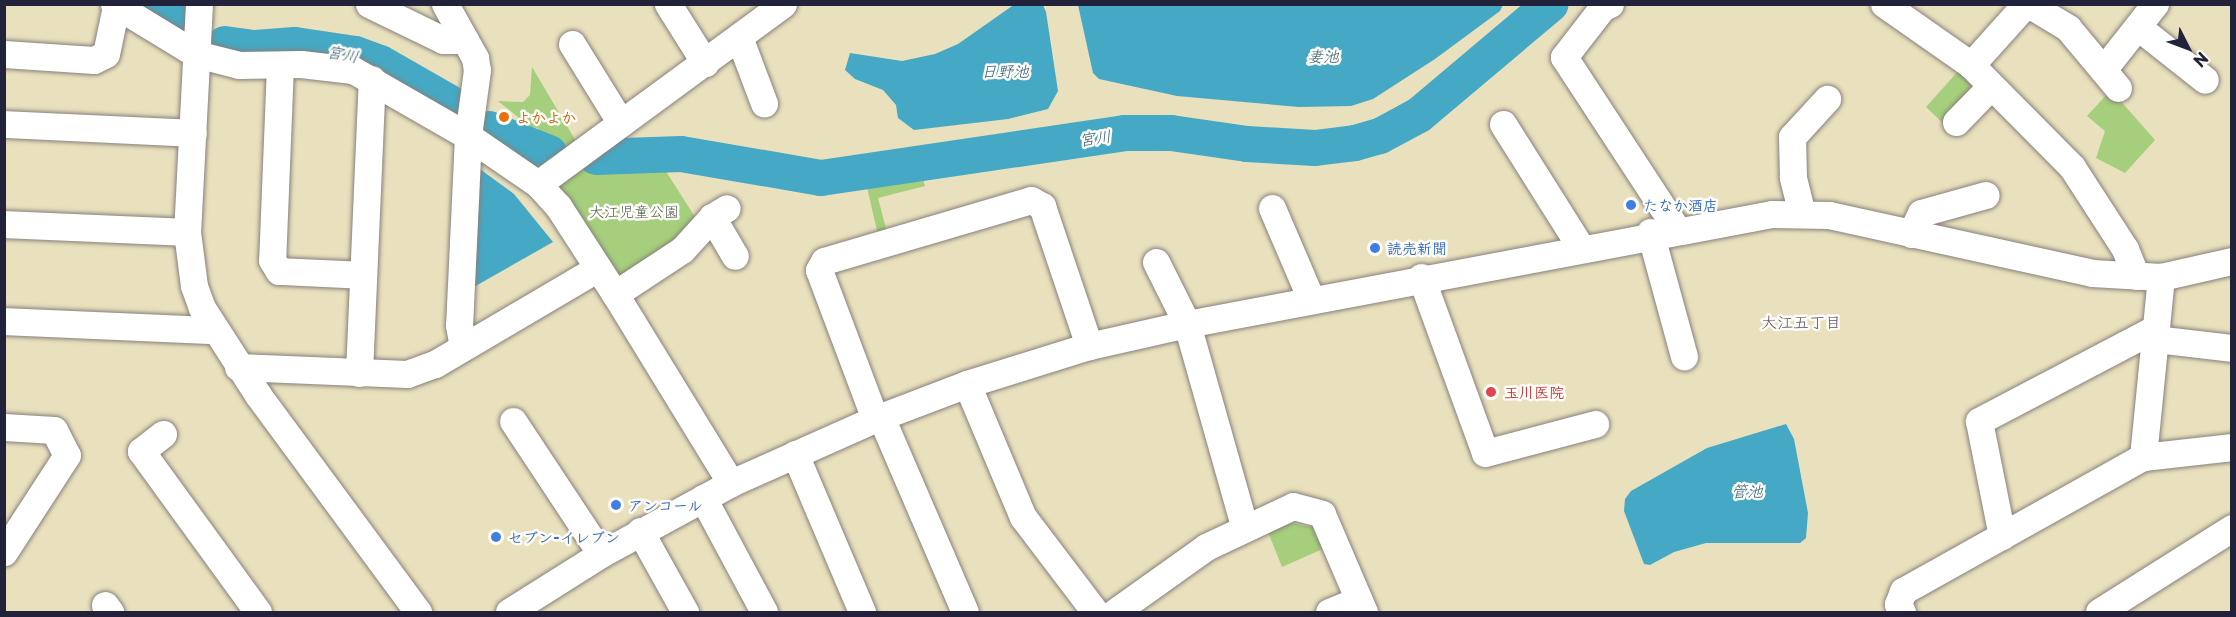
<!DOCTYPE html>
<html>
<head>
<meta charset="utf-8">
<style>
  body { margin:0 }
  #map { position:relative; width:2236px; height:617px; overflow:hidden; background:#e9e0bd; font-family:"Playpen Sans","Klee One",sans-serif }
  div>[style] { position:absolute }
  .green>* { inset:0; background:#a5cf7c }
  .water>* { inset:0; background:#45a8c4 }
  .river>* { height:36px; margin:-18px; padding:0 18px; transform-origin:18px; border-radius:18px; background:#45a8c4 }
  .roads { filter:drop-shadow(0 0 2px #86817c) drop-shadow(0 0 2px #86817c) }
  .minor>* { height:27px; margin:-13.5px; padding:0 13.5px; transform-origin:13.5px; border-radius:13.5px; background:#fff }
  .dots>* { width:16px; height:16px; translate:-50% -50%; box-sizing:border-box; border:3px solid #fdfcf7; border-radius:50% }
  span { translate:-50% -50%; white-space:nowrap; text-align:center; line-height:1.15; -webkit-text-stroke:5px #fdfcf7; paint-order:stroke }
  .food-label { font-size:15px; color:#c56008; font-weight:700 }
  .left { translate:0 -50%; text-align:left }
  .shop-label { font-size:15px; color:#366cbe; font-weight:700 }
  .park-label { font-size:15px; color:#505f52 }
  .health-label { font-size:15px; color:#be3a42; font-weight:700 }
  .water-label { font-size:16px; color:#325e79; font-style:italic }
  .neighbourhood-label { font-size:16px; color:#5e516e }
  .frame { position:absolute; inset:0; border:6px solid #22223b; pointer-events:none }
  .north { position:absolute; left:2158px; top:18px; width:60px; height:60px; -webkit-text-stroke:4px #fdfcf7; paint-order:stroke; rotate:132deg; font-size:16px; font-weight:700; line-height:24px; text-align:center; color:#22223b }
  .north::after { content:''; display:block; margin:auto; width:21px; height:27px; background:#22223b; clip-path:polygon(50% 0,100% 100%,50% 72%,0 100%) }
</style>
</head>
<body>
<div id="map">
  <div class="green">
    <i style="clip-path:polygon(532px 67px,577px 143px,566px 151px,536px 144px,539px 129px,529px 126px,498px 101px,523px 102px,530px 95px)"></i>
    <i style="clip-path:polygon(1960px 69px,1980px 88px,1944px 124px,1926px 107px)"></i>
    <i style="clip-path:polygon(2111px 90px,2155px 140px,2125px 173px,2096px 158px,2105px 131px,2087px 116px)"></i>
    <i style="clip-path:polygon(585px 161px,660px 162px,695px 217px,673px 243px,628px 276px,616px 275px,553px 188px)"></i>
    <i style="clip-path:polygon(919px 166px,925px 186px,878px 198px,888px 236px,879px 239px,865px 179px)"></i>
    <i style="clip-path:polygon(1279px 520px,1319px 529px,1325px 548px,1282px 567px,1266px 527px)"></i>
  </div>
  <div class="water">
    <i style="clip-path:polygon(1015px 4px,1043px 5px,1046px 12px,1058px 91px,1048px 109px,1008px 119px,914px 130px,898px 118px,896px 105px,883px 90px,855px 79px,845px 70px,850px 53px,902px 61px,935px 54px,958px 44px)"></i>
    <i style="clip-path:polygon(1078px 5px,1078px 4px,1503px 5px,1500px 11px,1435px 59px,1373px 99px,1351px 106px,1299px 107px,1177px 96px,1099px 79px,1093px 73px)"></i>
    <i style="clip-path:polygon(477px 167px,514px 194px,553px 242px,472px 288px)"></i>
    <i style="clip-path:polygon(1786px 424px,1794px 439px,1808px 513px,1806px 538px,1800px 543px,1706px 543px,1674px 552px,1650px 565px,1644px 564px,1624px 511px,1625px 499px,1631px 491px,1707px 448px)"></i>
  </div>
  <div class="river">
    <i style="left:147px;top:4px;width:42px;rotate:31.4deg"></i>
    <i style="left:225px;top:44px;width:30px;rotate:8deg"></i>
    <i style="left:255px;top:48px;width:40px;rotate:-4.3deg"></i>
    <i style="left:295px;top:45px;width:61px;rotate:8.5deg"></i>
    <i style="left:355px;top:54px;width:27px;rotate:20deg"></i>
    <i style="left:380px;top:63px;width:81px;rotate:29.7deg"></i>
    <i style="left:489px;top:129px;width:65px;rotate:21.8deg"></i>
    <i style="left:596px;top:157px;width:85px;rotate:-2deg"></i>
    <i style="left:681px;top:154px;width:142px;rotate:9.7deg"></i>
    <i style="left:821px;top:178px;width:307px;rotate:-8.4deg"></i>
    <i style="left:1125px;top:133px;width:46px"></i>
    <i style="left:1171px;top:133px;width:77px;rotate:8.2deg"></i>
    <i style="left:1247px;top:144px;width:68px;rotate:3.4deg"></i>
    <i style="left:1315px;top:148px;width:40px;rotate:-7.1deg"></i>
    <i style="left:1355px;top:143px;width:26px;rotate:-16deg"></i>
    <i style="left:1380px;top:136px;width:44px;rotate:-28.3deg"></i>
    <i style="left:1419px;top:115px;width:172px;rotate:-40.1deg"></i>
  </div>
  <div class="roads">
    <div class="minor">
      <i style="left:114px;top:4px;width:96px;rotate:31.4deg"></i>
      <i style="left:196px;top:54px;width:44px;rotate:14.3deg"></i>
      <i style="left:239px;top:65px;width:62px;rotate:-0.9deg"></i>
      <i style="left:301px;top:64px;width:52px;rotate:6.6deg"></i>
      <i style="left:353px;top:70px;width:133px;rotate:29.9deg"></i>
      <i style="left:468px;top:136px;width:85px;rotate:34.4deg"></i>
      <i style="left:538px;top:184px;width:30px;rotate:48deg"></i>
      <i style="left:558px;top:206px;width:105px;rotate:57.1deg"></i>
      <i style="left:615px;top:294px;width:222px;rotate:58.5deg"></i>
      <i style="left:199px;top:4px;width:228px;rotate:93deg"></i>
      <i style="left:187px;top:232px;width:54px;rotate:82.6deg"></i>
      <i style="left:194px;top:286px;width:23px;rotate:70deg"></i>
      <i style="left:202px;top:308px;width:103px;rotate:57.2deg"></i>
      <i style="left:258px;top:395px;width:270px;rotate:53.6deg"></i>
      <i style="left:369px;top:4px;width:82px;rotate:25.9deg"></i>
      <i style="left:443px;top:40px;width:22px"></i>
      <i style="left:445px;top:4px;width:62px;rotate:60.9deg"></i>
      <i style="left:475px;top:58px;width:12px;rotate:81deg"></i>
      <i style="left:477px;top:70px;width:67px;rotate:97.8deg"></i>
      <i style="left:468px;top:136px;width:189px;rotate:92.7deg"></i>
      <i style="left:459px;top:325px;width:22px;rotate:80deg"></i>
      <i style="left:668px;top:4px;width:70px;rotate:57.9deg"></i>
      <i style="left:1610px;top:4px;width:9px;rotate:153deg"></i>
      <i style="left:1602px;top:8px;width:62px;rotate:127.8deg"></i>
      <i style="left:1564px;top:57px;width:207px;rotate:56.8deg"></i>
      <i style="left:1884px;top:4px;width:106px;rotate:35deg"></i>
      <i style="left:1971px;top:65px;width:144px;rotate:45.3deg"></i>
      <i style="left:2072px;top:167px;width:98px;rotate:57.1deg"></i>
      <i style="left:2125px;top:249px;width:29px;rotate:68deg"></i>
      <i style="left:2138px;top:27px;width:85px;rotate:38.3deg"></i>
      <i style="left:739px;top:37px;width:71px;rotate:69.3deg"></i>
      <i style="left:572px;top:44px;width:93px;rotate:58.2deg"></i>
      <i style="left:4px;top:54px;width:90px;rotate:3.8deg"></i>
      <i style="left:94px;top:60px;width:13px;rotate:-27deg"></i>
      <i style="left:106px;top:54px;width:49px;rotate:-78.2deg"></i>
      <i style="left:280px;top:65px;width:195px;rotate:92.3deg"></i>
      <i style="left:272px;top:260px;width:13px;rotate:58deg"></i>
      <i style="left:279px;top:271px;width:84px;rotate:2.7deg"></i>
      <i style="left:1971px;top:65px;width:79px;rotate:-48.1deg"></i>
      <i style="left:2024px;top:6px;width:11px;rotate:10deg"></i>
      <i style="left:2035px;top:8px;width:39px;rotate:31deg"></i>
      <i style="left:2068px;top:28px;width:78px;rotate:50.2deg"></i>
      <i style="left:2103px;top:70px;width:84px;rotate:-51.8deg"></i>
      <i style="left:1956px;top:122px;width:50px;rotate:-45.8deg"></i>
      <i style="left:4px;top:124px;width:189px;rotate:2.7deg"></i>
      <i style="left:1503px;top:124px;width:146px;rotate:57.8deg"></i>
      <i style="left:538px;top:184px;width:304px;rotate:-36.3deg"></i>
      <i style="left:1272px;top:208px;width:99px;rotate:66.8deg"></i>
      <i style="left:1802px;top:214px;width:38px;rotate:-104deg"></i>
      <i style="left:1793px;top:177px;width:40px;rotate:-91.4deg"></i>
      <i style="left:1792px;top:137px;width:52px;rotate:-47.4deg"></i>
      <i style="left:712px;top:217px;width:45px;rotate:59.5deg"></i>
      <i style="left:4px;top:224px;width:183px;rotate:2.5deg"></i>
      <i style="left:1650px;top:232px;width:129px;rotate:74.7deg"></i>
      <i style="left:1911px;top:234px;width:23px;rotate:-65deg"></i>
      <i style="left:1921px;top:213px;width:67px;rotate:-15.5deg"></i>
      <i style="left:1156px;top:262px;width:69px;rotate:63.4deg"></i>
      <i style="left:1187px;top:324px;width:210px;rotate:74.2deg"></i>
      <i style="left:1421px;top:277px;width:187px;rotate:70deg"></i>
      <i style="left:1485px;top:453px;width:114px;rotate:-14.8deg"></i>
      <i style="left:615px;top:294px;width:80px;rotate:-33.3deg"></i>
      <i style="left:682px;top:250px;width:45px;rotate:-47.7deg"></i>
      <i style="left:712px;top:217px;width:17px;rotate:-31deg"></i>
      <i style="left:4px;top:321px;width:209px;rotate:2.5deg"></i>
      <i style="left:2155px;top:339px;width:78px;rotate:6.7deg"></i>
      <i style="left:238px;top:367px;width:169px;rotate:2.4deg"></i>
      <i style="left:407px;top:374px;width:30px;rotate:-20deg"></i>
      <i style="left:435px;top:364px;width:189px;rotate:-30.5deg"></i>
      <i style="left:359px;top:373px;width:294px;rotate:-87.5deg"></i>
      <i style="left:967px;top:384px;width:144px;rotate:67.2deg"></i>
      <i style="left:1023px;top:517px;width:119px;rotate:52.8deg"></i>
      <i style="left:881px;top:417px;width:212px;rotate:66.7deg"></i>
      <i style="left:875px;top:419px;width:159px;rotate:-110.6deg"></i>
      <i style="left:819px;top:270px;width:10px;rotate:-61deg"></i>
      <i style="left:824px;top:261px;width:216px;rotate:-16.4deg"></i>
      <i style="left:1031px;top:200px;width:13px;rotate:29deg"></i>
      <i style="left:1042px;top:206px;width:148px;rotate:71.4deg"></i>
      <i style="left:513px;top:421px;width:159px;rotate:56.5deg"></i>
      <i style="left:4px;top:427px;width:50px;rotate:3.4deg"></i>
      <i style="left:54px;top:430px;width:28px;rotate:63deg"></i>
      <i style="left:67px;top:455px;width:116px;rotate:123deg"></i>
      <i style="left:163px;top:434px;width:28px;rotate:142deg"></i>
      <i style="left:141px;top:451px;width:199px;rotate:54deg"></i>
      <i style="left:795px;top:454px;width:172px;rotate:67deg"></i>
      <i style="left:2143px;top:457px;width:181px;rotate:-84.3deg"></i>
      <i style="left:703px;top:498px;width:129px;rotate:61.8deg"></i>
      <i style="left:640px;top:531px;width:93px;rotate:60.9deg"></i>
      <i style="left:2002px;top:536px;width:117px;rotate:-101.3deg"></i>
      <i style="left:1979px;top:421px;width:200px;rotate:-27.7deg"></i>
      <i style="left:105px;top:605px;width:9px;rotate:54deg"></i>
      <i style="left:509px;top:612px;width:109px;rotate:-32.2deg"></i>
      <i style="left:601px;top:554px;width:148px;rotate:-28.6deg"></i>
      <i style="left:731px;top:483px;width:158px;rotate:-24deg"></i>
      <i style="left:875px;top:419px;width:98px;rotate:-20.8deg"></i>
      <i style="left:967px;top:384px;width:128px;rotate:-17.3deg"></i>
      <i style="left:1089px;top:346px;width:100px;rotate:-12.7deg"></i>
      <i style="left:1187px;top:324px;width:595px;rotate:-10.65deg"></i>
      <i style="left:1772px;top:214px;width:57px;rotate:1deg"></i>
      <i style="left:1829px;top:215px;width:269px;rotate:12.4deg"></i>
      <i style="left:2092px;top:273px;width:69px;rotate:3.3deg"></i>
      <i style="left:2161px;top:277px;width:73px;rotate:-12.7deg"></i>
      <i style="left:1115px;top:612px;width:112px;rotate:-35.5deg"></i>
      <i style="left:1206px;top:547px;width:96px;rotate:-25.2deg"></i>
      <i style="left:1293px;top:506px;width:30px;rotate:15deg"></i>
      <i style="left:1322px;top:514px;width:107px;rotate:66.8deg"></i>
      <i style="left:1329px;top:612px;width:32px;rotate:-22deg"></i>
      <i style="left:1902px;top:612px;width:9px;rotate:-117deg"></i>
      <i style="left:1898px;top:604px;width:14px;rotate:-69deg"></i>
      <i style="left:1903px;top:591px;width:275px;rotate:-29.2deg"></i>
      <i style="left:2143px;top:457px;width:90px;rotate:-6.4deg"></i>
      <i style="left:2099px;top:612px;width:157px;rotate:-32.3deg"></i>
    </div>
  </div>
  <div class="dots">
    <i style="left:504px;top:117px;background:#e8710a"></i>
    <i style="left:1631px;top:205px;background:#3f7fe0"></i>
    <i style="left:1375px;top:248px;background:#3f7fe0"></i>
    <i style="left:1491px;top:392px;background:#e0444e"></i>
    <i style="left:616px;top:505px;background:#3f7fe0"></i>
    <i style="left:496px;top:537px;background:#3f7fe0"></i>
  </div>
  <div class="food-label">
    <span class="left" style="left:516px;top:117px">よかよか</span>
  </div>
  <div class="shop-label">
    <span class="left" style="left:1643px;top:205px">たなか酒店</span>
    <span class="left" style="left:1387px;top:248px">読売新聞</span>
    <span class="left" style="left:628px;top:505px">アンコール</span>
    <span class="left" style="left:508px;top:537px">セブン-イレブン</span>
  </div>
  <div class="park-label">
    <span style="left:634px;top:211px">大江児童公園</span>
  </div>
  <div class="health-label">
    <span class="left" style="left:1504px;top:392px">玉川医院</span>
  </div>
  <div class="water-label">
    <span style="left:343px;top:53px;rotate:11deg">宮川</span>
    <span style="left:1323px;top:55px">妻池</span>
    <span style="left:1005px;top:70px">日野池</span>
    <span style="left:1095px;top:137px;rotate:-8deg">宮川</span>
    <span style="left:1747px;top:490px">管池</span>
  </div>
  <div class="neighbourhood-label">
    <span style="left:1801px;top:321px">大江五丁目</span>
  </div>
  <div class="frame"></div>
  <div class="north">N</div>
</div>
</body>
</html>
